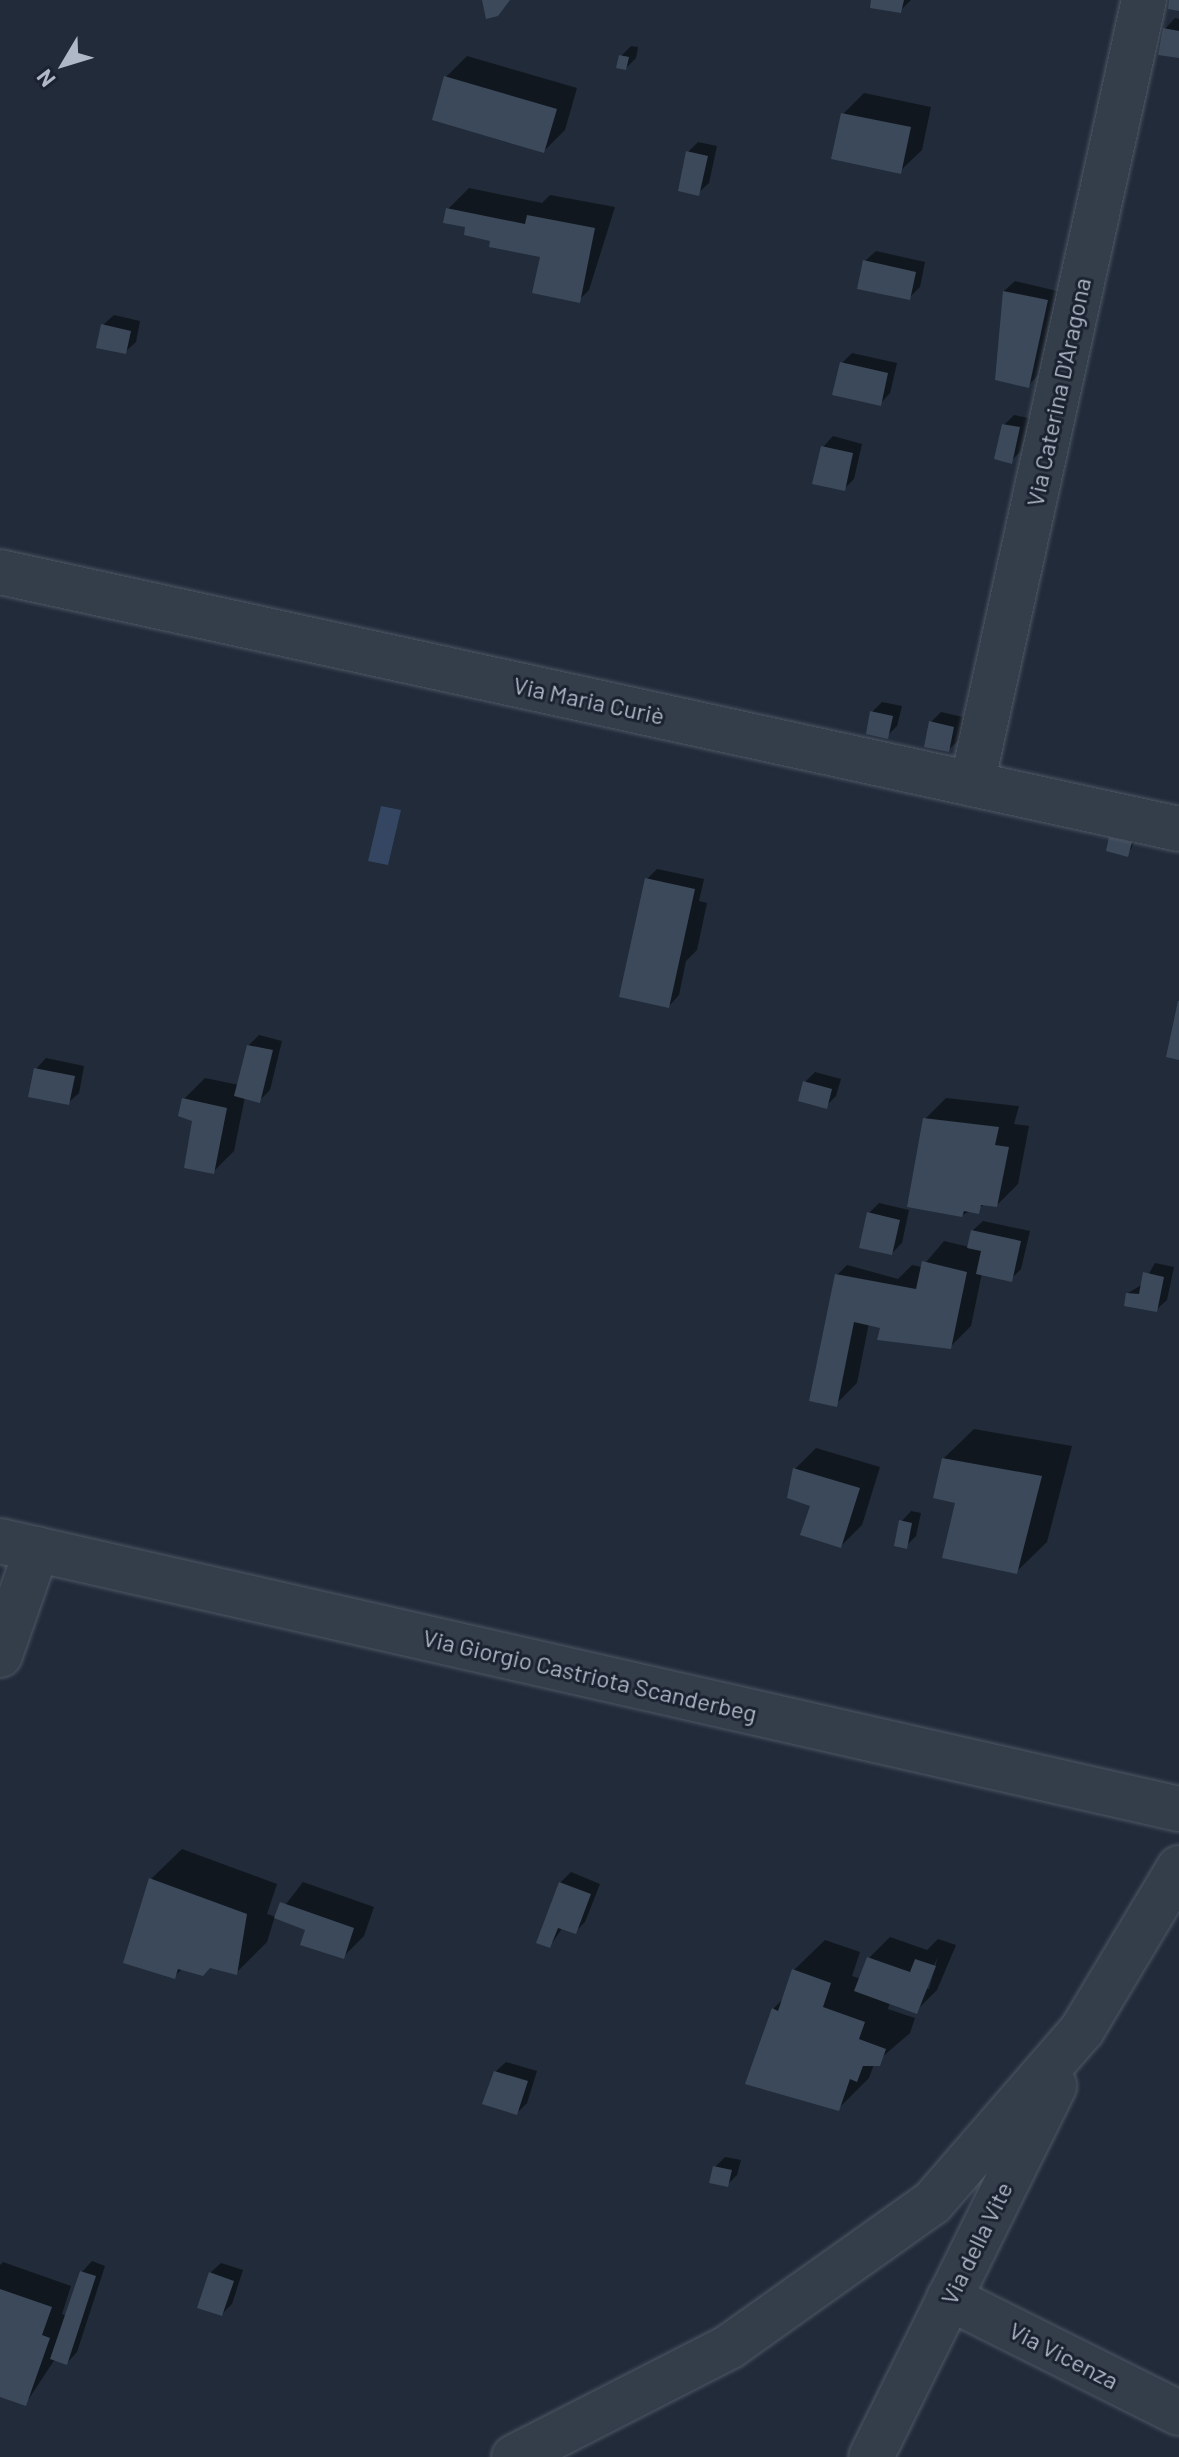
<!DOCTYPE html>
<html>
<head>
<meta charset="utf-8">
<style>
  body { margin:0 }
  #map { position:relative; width:1179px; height:2457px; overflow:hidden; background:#212b3a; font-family:Barlow,sans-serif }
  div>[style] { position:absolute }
  .water>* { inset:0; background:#344662 }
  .shadow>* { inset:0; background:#0007 }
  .building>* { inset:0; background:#3c495a }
  .roads { filter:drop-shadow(0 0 2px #4f5865) drop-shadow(0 0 2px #4f5865) }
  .minor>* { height:44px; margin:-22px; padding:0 22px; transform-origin:22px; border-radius:22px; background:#343d4a }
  span { translate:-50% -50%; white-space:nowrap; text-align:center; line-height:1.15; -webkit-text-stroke:6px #1a222f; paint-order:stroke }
  .street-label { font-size:24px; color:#afb8c7 }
  .north { position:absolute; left:24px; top:24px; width:80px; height:80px; -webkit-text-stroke:6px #1a222f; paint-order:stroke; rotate:232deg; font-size:22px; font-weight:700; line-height:32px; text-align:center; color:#afb8c7 }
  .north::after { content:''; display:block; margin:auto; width:28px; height:36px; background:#afb8c7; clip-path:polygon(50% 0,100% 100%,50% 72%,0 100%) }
</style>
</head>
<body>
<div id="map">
  <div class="water">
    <i style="clip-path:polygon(381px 806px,401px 810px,388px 865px,368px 861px)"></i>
  </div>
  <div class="shadow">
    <i style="clip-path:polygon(873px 0,911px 0,901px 10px)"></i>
    <i style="clip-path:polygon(1175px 18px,1179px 19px,1179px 56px,1165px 29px)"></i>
    <i style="clip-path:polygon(631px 46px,638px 47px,636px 58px,626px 68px,621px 56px)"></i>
    <i style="clip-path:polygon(467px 56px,577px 88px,565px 130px,544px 151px,446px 77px)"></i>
    <i style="clip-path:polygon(864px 93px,931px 107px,922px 150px,900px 171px,843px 114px)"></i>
    <i style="clip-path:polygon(698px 142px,717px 146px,709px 183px,698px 193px,688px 152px)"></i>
    <i style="clip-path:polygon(469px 188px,542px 203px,550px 195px,615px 207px,589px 290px,579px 300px,544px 256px,493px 239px,448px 209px)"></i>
    <i style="clip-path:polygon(876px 251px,925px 262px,920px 287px,909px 298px,865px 261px)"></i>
    <i style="clip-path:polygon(1015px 281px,1057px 291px,1038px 375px,1028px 386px,1004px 291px)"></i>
    <i style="clip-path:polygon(114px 315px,140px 321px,136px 342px,125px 352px,103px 325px)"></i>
    <i style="clip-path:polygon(852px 353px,897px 363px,890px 393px,880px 404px,842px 363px)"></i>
    <i style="clip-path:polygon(1014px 415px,1029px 418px,1021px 451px,1011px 461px,1004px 425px)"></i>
    <i style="clip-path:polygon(833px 436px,862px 444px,854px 479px,844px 489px,823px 447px)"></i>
    <i style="clip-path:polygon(882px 702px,902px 706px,897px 726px,887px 736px,872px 712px)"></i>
    <i style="clip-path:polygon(941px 712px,963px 717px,959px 740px,948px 750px,931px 722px)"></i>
    <i style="clip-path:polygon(1121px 828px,1141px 832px,1127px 855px,1111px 838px)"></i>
    <i style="clip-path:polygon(657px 869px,704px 879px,699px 901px,707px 903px,697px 950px,686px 961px,679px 995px,669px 1006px,647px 879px)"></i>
    <i style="clip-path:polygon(259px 1035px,282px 1041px,270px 1090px,260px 1100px,245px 1097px,234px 1151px,213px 1172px,184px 1099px,205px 1078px,239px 1085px,248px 1046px)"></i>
    <i style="clip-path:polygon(46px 1058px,84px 1066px,79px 1093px,68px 1103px,36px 1069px)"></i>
    <i style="clip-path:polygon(815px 1072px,841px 1079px,836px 1096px,826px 1106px,805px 1082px)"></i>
    <i style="clip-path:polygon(946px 1098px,1019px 1106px,1014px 1124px,1029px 1126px,1018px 1184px,997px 1205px,986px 1204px,962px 1215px,925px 1119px)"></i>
    <i style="clip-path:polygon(879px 1203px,909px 1210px,902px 1243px,892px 1253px,869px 1213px)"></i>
    <i style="clip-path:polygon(983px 1221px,1030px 1231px,1021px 1269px,1011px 1279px,982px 1273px,971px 1326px,950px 1347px,869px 1323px,857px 1383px,836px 1404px,837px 1275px,847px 1265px,898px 1279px,912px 1265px,922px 1267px,944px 1241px,969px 1247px,972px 1231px)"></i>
    <i style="clip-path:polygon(1155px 1263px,1174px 1267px,1167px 1300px,1156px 1310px,1128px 1293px,1143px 1284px)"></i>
    <i style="clip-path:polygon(974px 1429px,1072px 1446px,1047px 1542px,1016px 1572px,943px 1459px)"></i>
    <i style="clip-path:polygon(816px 1448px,880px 1467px,862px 1525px,841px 1546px,795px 1469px)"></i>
    <i style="clip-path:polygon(911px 1511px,921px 1513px,916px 1536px,906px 1546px,901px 1522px)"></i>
    <i style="clip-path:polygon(182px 1849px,277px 1884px,267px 1914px,276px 1917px,303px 1882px,374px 1907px,364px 1936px,343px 1957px,307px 1929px,275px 1916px,267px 1942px,236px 1973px,211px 1966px,183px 1968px,174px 1977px,151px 1879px)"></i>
    <i style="clip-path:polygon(571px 1872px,600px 1884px,585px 1922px,575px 1932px,563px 1927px,550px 1946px,560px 1883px)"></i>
    <i style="clip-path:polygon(evenodd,890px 1937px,927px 1950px,938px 1939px,956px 1945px,937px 1990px,916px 2011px,890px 2002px,888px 2009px,915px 2018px,910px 2033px,874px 2064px,869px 2078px,838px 2109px,773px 2009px,785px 1997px,794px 1970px,825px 1940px,860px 1952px,852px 1976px,861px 1979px,869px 1958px,890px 1937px,938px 1956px,929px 1989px,924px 1989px,938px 1956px)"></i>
    <i style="clip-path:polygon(506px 2062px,537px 2071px,527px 2103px,517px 2113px,495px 2072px)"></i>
    <i style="clip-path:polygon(725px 2157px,741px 2160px,737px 2175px,727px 2185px,715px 2167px)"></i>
    <i style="clip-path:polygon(92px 2261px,105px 2266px,77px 2352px,67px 2363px,55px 2359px,26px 2403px,0 2394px,0 2265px,3px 2262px,71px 2286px,62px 2314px,67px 2316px,82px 2272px)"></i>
    <i style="clip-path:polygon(221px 2263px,243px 2270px,232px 2304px,222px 2314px,210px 2273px)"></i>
  </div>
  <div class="building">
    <i style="clip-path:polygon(482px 0,510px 0,498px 16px,486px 19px)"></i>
    <i style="clip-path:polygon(871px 0,904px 0,901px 13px,870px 8px)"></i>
    <i style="clip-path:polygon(1169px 0,1179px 0,1179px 11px,1168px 9px)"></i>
    <i style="clip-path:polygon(1163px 28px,1179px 31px,1179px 58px,1158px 55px)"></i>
    <i style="clip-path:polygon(619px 55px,629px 57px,626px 70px,616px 68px)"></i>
    <i style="clip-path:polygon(444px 76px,557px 109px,544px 153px,432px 120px)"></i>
    <i style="clip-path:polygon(841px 113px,911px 127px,901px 174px,831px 159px)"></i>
    <i style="clip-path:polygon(686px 151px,708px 156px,699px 196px,678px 191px)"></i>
    <i style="clip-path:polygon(446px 208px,525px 224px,527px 215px,595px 228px,580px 303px,532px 293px,540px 257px,489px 247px,490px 241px,464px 235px,465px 227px,443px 223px)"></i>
    <i style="clip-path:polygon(863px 260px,916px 272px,910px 300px,857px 289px)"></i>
    <i style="clip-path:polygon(1003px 291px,1048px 300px,1029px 388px,995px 380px)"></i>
    <i style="clip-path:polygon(101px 324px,131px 331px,126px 354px,96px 348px)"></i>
    <i style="clip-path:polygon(840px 362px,888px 373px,881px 406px,832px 395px)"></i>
    <i style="clip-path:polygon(1002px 424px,1020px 427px,1012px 464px,994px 459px)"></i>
    <i style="clip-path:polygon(821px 446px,853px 453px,845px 491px,812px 484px)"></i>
    <i style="clip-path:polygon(870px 711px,893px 716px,888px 739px,866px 734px)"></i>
    <i style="clip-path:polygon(929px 721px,954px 727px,949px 752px,924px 747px)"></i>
    <i style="clip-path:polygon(1109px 837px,1132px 842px,1128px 857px,1106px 851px)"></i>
    <i style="clip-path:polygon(645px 878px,695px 889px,669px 1008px,619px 997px)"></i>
    <i style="clip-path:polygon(1178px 1001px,1179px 1001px,1179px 1060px,1166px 1057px)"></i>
    <i style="clip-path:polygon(247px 1045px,273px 1050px,260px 1103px,234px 1096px)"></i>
    <i style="clip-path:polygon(34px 1068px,75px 1076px,69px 1105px,28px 1097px)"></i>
    <i style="clip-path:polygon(803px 1081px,832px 1089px,827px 1109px,798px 1101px)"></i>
    <i style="clip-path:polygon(182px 1098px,227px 1108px,214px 1174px,184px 1168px,192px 1121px,178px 1116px)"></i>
    <i style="clip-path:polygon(923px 1118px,999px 1127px,995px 1145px,1009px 1147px,997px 1207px,981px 1205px,979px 1214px,964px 1211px,962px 1217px,907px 1207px)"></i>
    <i style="clip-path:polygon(867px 1212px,900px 1220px,892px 1255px,859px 1248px)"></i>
    <i style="clip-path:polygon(971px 1230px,1021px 1241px,1012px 1282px,976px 1274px,981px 1251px,967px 1248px)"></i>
    <i style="clip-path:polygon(922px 1261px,967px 1272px,951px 1349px,877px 1340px,880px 1328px,854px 1322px,837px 1407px,809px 1401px,835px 1274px,916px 1289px)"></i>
    <i style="clip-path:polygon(1143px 1272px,1164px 1277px,1157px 1312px,1124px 1306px,1126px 1293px,1139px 1294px)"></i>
    <i style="clip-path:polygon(942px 1458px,1042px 1476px,1017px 1574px,942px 1558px,955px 1503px,933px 1498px)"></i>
    <i style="clip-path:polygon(793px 1468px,860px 1488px,841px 1548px,800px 1535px,810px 1506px,787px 1498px)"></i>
    <i style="clip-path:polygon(899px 1520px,912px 1523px,907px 1549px,894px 1546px)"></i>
    <i style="clip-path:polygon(149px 1878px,247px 1914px,237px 1975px,210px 1968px,203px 1976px,178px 1969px,175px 1979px,123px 1963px)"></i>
    <i style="clip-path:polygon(559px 1882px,591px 1894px,576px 1934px,558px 1928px,550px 1948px,536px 1943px)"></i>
    <i style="clip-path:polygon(280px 1902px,354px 1928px,344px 1959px,300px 1945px,305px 1930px,274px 1918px)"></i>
    <i style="clip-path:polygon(867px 1957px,910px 1972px,915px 1959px,936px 1966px,917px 2014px,854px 1991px)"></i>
    <i style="clip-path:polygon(792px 1969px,831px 1983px,823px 2007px,865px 2022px,859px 2039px,886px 2049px,880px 2066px,863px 2066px,857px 2082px,850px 2079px,839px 2111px,745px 2084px,772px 2008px,778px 2011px)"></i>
    <i style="clip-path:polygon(494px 2071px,528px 2081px,517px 2115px,482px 2104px)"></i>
    <i style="clip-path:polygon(713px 2166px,732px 2170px,728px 2187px,709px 2183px)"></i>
    <i style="clip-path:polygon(80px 2271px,96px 2276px,67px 2365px,50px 2359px)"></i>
    <i style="clip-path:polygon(209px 2272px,234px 2281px,222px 2316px,197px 2308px)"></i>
    <i style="clip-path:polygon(0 2289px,52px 2307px,42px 2335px,50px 2338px,26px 2406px,0 2397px)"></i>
  </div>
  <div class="roads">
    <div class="minor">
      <i style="left:0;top:572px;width:1207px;rotate:12.3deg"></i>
      <i style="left:972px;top:784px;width:803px;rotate:-77.63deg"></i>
      <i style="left:0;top:1541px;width:1209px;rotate:12.81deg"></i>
      <i style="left:0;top:1655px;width:112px;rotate:-70.8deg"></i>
      <i style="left:949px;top:2298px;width:257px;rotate:26.6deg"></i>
      <i style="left:514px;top:2457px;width:242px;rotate:-27.1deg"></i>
      <i style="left:729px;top:2347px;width:249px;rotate:-35.4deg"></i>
      <i style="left:932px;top:2203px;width:229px;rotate:-49.1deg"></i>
      <i style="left:1082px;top:2030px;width:189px;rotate:-59.1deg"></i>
      <i style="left:871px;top:2457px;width:414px;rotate:-63.7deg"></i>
    </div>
  </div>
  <div class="street-label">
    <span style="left:1058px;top:392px;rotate:-78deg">Via Caterina D'Aragona</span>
    <span style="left:589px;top:700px;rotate:12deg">Via Maria Curiè</span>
    <span style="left:590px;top:1675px;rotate:13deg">Via Giorgio Castriota Scanderbeg</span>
    <span style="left:976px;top:2243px;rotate:-64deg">Via della Vite</span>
    <span style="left:1064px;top:2355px;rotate:27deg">Via Vicenza</span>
  </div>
  <div class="north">N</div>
</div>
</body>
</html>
